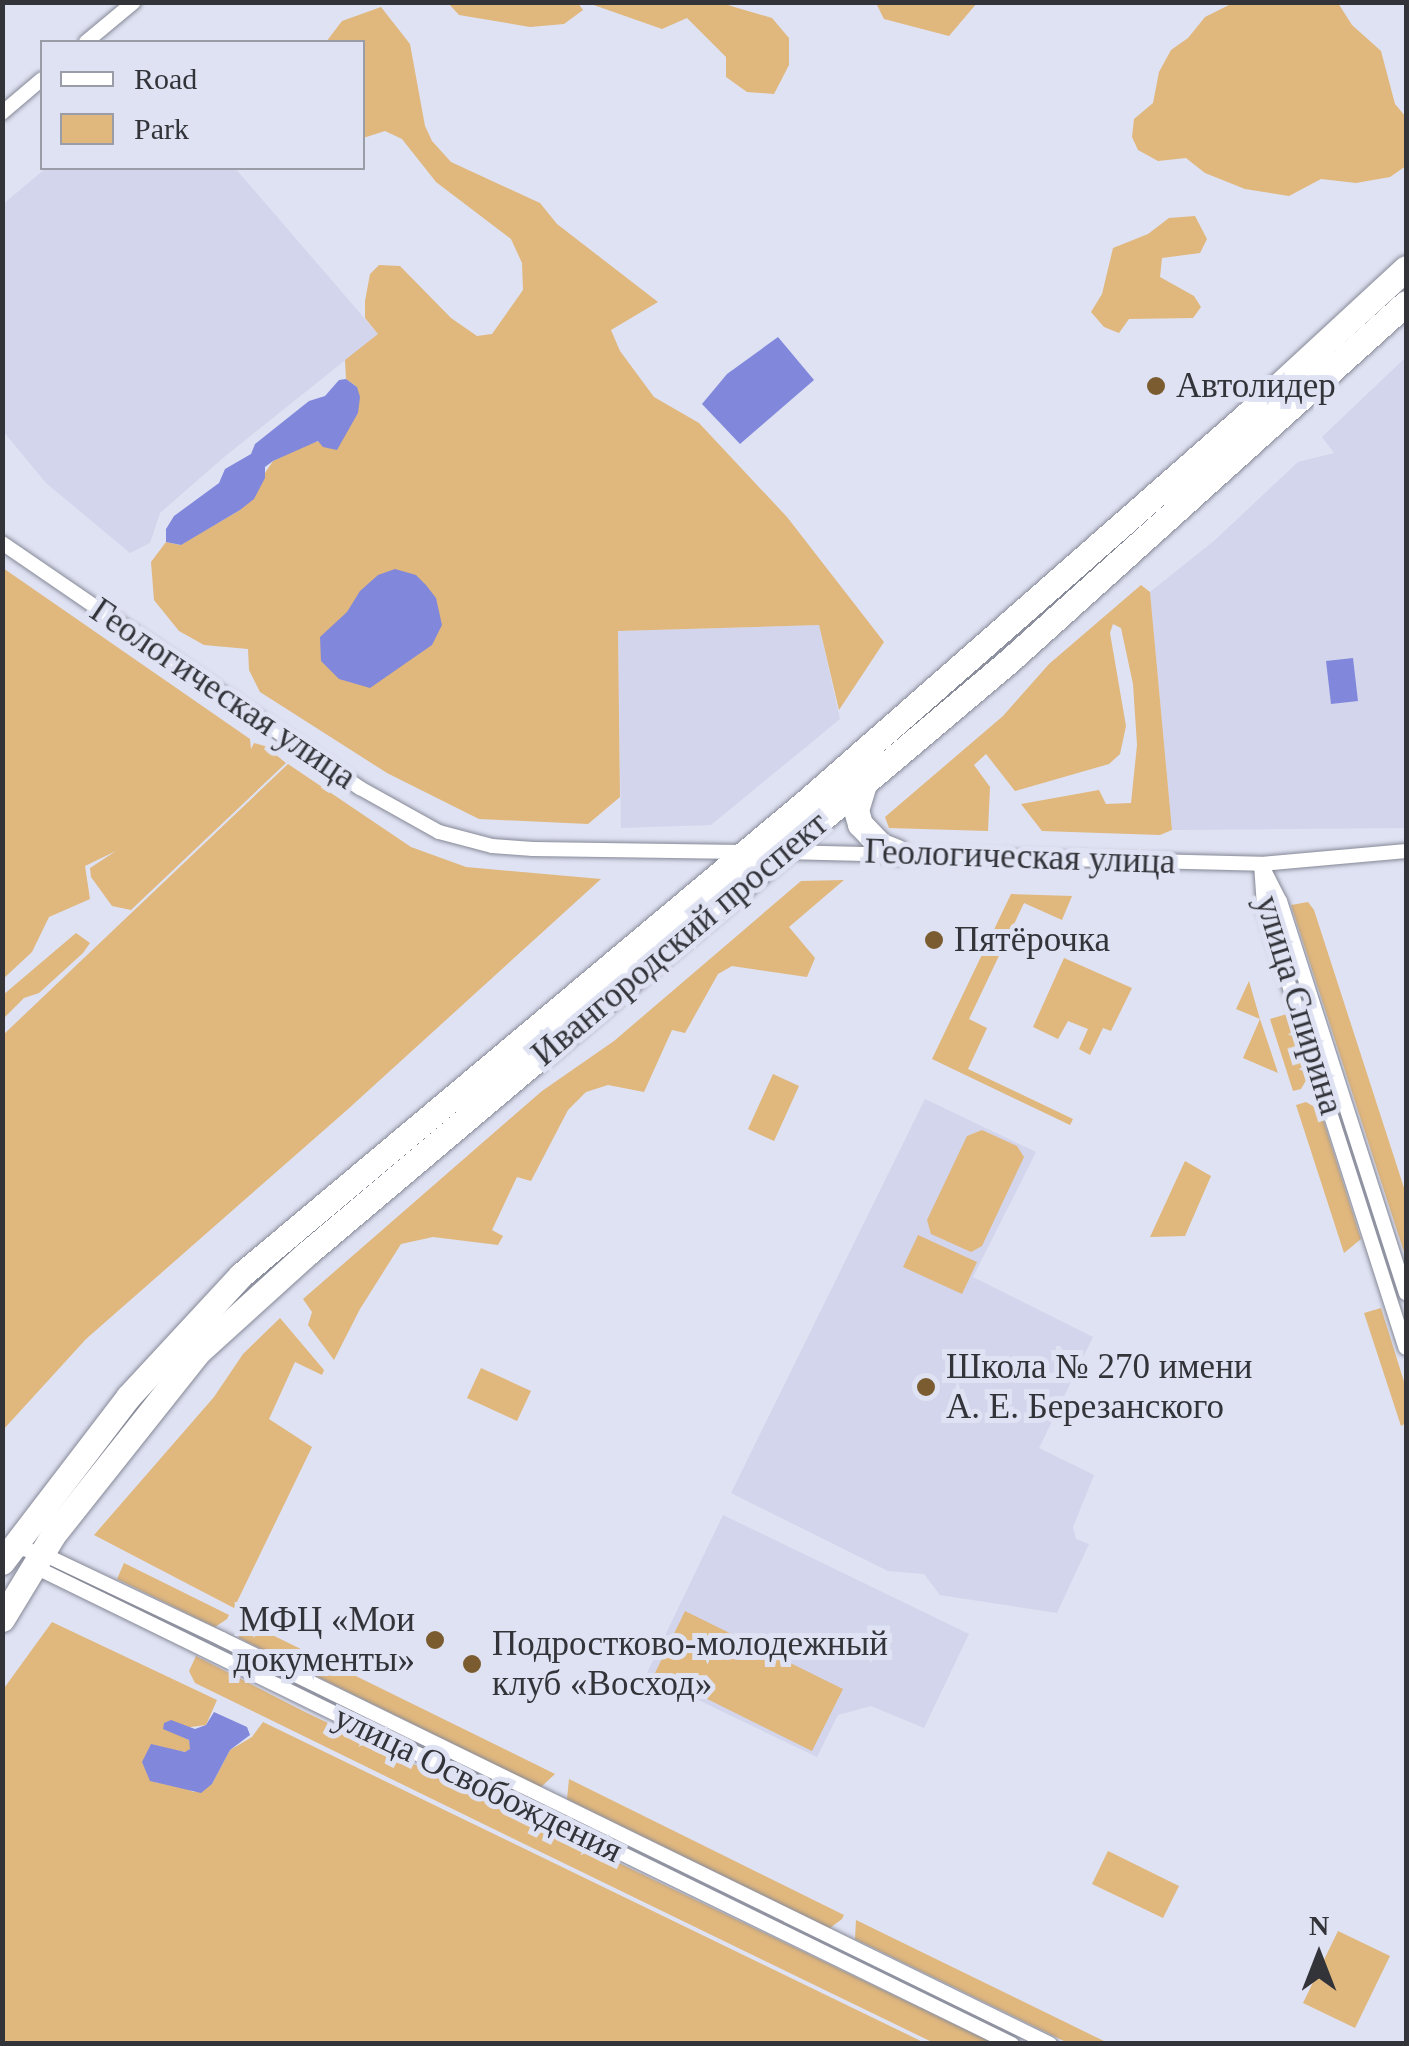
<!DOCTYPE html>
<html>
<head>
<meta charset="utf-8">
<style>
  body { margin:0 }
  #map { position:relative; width:1409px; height:2046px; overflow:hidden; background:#dfe2f2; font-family:"Times New Roman",serif }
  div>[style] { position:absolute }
  .built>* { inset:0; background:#d2d5ec }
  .green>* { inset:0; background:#e0b77d }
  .water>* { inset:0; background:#8188dc }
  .roads { filter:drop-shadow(0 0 2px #858896) drop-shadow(0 0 2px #858896) }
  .street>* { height:14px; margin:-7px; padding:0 7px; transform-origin:7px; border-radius:7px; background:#fff }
  .highway>* { height:25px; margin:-12.5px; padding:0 12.5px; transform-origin:12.5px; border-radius:12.5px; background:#fff }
  .dots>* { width:28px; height:28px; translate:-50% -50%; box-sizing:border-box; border:5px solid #dfe2f2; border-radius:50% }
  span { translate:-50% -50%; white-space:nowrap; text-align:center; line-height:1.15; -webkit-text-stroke:10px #dfe2f2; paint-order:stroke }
  .poi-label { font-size:35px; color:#33343a }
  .left { translate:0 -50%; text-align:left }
  .right { translate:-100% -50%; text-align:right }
  .street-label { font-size:35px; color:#33343a }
  .frame { position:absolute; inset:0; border:5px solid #33343a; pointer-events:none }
  .legend { position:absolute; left:40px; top:40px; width:325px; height:130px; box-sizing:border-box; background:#dfe2f2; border:2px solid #9a9ca8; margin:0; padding:12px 18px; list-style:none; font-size:30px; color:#33343a }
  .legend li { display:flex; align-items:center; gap:20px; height:50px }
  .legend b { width:50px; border:2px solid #9a9ca8 }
  .north { position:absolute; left:1269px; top:1906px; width:100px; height:100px; -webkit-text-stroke:8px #dfe2f2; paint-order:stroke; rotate:0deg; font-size:28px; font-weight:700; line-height:40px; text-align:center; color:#33343a }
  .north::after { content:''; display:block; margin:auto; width:35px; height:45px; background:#33343a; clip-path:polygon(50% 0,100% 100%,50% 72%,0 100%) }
</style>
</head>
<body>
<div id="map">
  <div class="built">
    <i style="clip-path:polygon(46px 168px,235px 168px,378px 334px,224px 457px,160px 513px,150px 543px,130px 553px,46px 483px,3px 431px,2px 205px)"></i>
    <i style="clip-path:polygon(1406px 357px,1406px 828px,1172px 830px,1150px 592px,1215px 540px,1298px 462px,1334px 453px,1322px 437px)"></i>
    <i style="clip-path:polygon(819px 625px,840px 719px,711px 825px,621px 828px,618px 631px)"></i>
    <i style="clip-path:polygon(925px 1099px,1036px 1152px,973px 1277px,1093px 1337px,1039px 1448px,1094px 1475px,1073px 1527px,1076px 1539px,1089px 1544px,1057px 1613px,940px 1595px,924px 1574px,888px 1571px,731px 1493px)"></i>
    <i style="clip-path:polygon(723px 1515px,969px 1634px,924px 1728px,871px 1706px,838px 1715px,817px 1757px,646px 1675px)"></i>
  </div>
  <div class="green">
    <i style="clip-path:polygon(1235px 2px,1338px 3px,1352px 25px,1381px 51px,1395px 104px,1406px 117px,1406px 166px,1390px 177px,1356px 183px,1321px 179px,1289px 196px,1245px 189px,1205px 173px,1186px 158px,1158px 161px,1138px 150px,1132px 137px,1134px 119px,1153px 103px,1159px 72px,1171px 50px,1188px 38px,1205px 17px)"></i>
    <i style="clip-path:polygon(448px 3px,578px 3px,583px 10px,564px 24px,530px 27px,459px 15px)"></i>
    <i style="clip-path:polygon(721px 3px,772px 18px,789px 38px,789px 65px,774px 94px,747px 92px,726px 77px,726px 57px,687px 18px,662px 29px,588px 3px)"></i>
    <i style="clip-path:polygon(876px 3px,977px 3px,949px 36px,884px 19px)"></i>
    <i style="clip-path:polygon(381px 7px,410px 44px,425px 126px,432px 141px,451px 162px,540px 203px,557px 224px,658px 302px,611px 330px,620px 351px,654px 397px,699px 423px,787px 517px,884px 642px,839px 710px,819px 625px,618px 631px,620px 797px,588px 824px,479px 819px,387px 773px,260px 692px,249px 670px,248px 649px,204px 645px,179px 631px,154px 600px,151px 562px,166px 542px,180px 545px,240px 510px,273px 461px,308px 444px,343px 435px,358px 413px,357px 387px,346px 379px,345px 360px,378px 334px,365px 318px,365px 301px,370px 274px,379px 265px,400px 266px,451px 318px,477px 336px,492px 334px,523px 290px,522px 263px,511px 239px,436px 182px,402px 139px,385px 131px,363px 138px,362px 42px,326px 42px,342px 21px)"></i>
    <i style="clip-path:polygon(1195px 216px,1207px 239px,1200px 253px,1162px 258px,1160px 277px,1194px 296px,1201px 307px,1193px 318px,1129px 319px,1119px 333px,1104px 327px,1091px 312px,1102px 294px,1113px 248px,1148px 234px,1169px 218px)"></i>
    <i style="clip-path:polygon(3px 568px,250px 739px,251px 749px,254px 743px,265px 746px,286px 763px,131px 910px,112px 906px,91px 877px,90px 868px,116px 851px,85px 866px,90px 899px,49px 917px,32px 952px,3px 979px)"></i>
    <i style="clip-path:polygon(1141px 585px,1150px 592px,1172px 830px,1160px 835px,1042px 831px,1021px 804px,1099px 790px,1106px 804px,1131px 803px,1137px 745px,1133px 684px,1121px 628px,1113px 624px,1110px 633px,1126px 726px,1120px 754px,1109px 764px,1015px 791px,986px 754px,974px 765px,990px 787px,988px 831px,889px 828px,885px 817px,1003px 716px,1049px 664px)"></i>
    <i style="clip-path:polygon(288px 764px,411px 847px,466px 867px,601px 879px,347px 1110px,86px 1339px,3px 1430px,3px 1035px)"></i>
    <i style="clip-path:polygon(844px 880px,789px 927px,815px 958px,807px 977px,732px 966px,718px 974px,685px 1033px,672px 1030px,644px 1092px,608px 1085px,586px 1092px,568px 1110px,531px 1181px,517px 1177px,492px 1230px,503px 1236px,498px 1245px,433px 1237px,401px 1244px,360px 1309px,334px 1360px,308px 1325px,312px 1312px,303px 1299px,542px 1091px,614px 1041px,801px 881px)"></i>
    <i style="clip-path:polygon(1011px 894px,1072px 896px,1062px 920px,1024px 903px,969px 1019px,987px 1028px,968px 1069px,1073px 1119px,1070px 1125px,932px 1059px)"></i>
    <i style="clip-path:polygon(1308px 902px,1314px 910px,1406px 1194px,1406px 1258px,1291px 905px)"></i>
    <i style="clip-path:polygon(76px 933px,90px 943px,83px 953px,39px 993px,24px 998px,3px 1019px,3px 995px)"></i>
    <i style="clip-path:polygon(1064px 958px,1132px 988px,1111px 1031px,1103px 1028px,1090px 1055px,1079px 1049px,1088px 1029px,1068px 1021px,1058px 1039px,1033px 1027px)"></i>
    <i style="clip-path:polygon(1249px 981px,1260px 1019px,1278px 1073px,1243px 1058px,1260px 1019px,1236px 1009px)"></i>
    <i style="clip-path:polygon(1287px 1014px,1308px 1077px,1301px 1089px,1293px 1091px,1270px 1019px)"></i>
    <i style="clip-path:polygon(773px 1074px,799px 1086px,774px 1141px,748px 1129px)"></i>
    <i style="clip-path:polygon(1306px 1102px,1320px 1110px,1361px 1239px,1344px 1253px,1296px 1105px)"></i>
    <i style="clip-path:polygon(982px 1130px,1017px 1146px,1024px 1157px,982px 1246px,971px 1252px,931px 1234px,927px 1220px,967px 1136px)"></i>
    <i style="clip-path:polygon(1185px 1161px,1211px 1176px,1185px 1236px,1150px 1237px)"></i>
    <i style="clip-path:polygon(918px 1235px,977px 1262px,962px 1294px,903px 1267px)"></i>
    <i style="clip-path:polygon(1381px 1308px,1406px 1388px,1406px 1423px,1401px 1426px,1364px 1313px)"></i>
    <i style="clip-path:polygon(280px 1318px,324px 1370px,322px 1375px,295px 1362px,269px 1419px,312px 1447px,234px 1608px,94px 1535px,214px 1397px,243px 1354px)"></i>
    <i style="clip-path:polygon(481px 1368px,531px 1391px,517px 1421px,467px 1398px)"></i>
    <i style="clip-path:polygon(124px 1563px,229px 1615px,227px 1619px,215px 1627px,117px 1579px)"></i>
    <i style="clip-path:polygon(685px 1611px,843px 1689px,812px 1751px,655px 1673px)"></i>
    <i style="clip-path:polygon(240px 1619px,555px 1774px,541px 1787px,239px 1638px)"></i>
    <i style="clip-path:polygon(52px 1622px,217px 1700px,206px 1725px,168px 1730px,189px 1740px,191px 1749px,186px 1752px,156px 1747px,156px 1783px,172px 1783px,194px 1792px,212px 1784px,230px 1750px,252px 1737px,263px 1722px,925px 2043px,3px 2043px,2px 1691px)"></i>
    <i style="clip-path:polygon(196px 1656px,303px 1711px,993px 2043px,934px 2043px,510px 1837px,195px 1683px,189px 1671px)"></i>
    <i style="clip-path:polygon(569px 1779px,844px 1915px,842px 1919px,830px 1928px,567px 1799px)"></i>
    <i style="clip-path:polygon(1108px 1851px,1179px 1886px,1163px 1918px,1092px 1884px)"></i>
    <i style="clip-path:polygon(856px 1920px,1108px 2043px,1068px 2043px,855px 1939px)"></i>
    <i style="clip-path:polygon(1338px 1931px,1390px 1956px,1355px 2028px,1303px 2003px)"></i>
  </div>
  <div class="water">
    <i style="clip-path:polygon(778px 337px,814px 380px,740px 444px,702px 404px,727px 374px)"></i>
    <i style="clip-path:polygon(346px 379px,357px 387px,360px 397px,358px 413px,337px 450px,323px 447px,318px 441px,273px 461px,265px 467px,265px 478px,254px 499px,240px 510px,181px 545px,166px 542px,166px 529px,174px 516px,219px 483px,225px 469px,251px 454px,255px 444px,309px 401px,325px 396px,339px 380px)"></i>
    <i style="clip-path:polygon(395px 569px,416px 575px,426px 585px,436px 598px,442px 625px,432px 645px,370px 688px,339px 679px,321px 661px,320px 637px,347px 612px,360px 591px,378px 575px)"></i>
    <i style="clip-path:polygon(1353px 658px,1358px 701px,1331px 704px,1326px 661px)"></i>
    <i style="clip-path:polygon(214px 1712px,247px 1727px,250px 1735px,230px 1750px,212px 1784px,201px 1793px,150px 1781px,142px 1762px,151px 1744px,185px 1752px,190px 1749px,189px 1740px,163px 1729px,164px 1723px,171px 1720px,195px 1729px,206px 1725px)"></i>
  </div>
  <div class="roads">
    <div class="street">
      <i style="left:86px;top:42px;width:62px;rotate:-39.8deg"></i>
      <i style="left:2px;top:113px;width:52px;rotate:-40.4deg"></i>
      <i style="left:2px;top:543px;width:434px;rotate:34.4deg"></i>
      <i style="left:360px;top:788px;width:90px;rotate:29.1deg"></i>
      <i style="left:439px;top:832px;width:55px;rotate:14.8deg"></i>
      <i style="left:492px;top:846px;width:41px;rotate:4.2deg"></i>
      <i style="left:533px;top:849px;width:209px;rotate:0.8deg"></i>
      <i style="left:783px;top:852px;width:478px;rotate:1.4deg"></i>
      <i style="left:1261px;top:864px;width:146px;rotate:-5.1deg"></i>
      <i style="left:1261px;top:864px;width:43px;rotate:86deg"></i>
      <i style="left:1264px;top:907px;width:463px;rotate:72.2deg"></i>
      <i style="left:1265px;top:872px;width:33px;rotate:63deg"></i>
      <i style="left:1280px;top:901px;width:412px;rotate:72.2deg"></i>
      <i style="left:13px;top:1547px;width:29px;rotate:12deg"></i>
      <i style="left:41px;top:1553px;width:200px;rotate:25.4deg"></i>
      <i style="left:222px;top:1639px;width:922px;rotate:26.06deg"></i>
      <i style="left:31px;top:1565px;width:1092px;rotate:26.03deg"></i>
    </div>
    <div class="highway">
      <i style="left:864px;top:784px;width:27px;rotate:107deg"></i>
      <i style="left:856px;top:810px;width:15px;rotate:74deg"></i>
      <i style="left:860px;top:824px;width:29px;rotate:46deg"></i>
      <i style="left:880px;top:845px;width:18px;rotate:22deg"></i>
      <i style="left:2px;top:1562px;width:208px;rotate:-52.6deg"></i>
      <i style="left:128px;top:1397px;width:166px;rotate:-47.2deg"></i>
      <i style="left:241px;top:1275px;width:741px;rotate:-39.96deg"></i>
      <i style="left:809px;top:799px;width:587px;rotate:-41.27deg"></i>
      <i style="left:1250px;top:412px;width:212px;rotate:-42.7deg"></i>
      <i style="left:2px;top:1619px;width:98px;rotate:-58.7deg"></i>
      <i style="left:53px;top:1535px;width:233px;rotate:-51.6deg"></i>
      <i style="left:198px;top:1352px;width:144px;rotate:-42.2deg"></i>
      <i style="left:305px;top:1255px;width:923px;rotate:-40.16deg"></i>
      <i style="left:1010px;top:660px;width:533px;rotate:-42.04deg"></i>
    </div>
  </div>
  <div class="dots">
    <i style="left:1156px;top:386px;background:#7a5c30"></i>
    <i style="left:934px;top:940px;background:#7a5c30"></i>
    <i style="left:926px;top:1387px;background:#7a5c30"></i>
    <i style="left:435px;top:1640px;background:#7a5c30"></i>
    <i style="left:472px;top:1664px;background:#7a5c30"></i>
  </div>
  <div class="poi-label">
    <span class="left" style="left:1176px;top:386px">Автолидер</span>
    <span class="left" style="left:954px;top:940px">Пятёрочка</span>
    <span class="left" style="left:946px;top:1387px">Школа № 270 имени<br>А. Е. Березанского</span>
    <span class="right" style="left:415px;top:1640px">МФЦ «Мои<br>документы»</span>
    <span class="left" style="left:492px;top:1664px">Подростково-молодежный<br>клуб «Восход»</span>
  </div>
  <div class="street-label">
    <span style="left:223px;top:694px;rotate:34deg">Геологическая улица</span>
    <span style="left:1020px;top:857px;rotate:2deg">Геологическая улица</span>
    <span style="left:680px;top:939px;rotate:-40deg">Ивангородский проспект</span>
    <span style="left:1299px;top:1005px;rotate:73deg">улица Спирина</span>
    <span style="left:478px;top:1784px;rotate:26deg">улица Освобождения</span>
  </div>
  <div class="frame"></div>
  <ul class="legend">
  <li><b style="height:12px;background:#fff"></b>Road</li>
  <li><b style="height:28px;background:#e0b77d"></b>Park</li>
  </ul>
  <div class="north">N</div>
</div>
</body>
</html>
